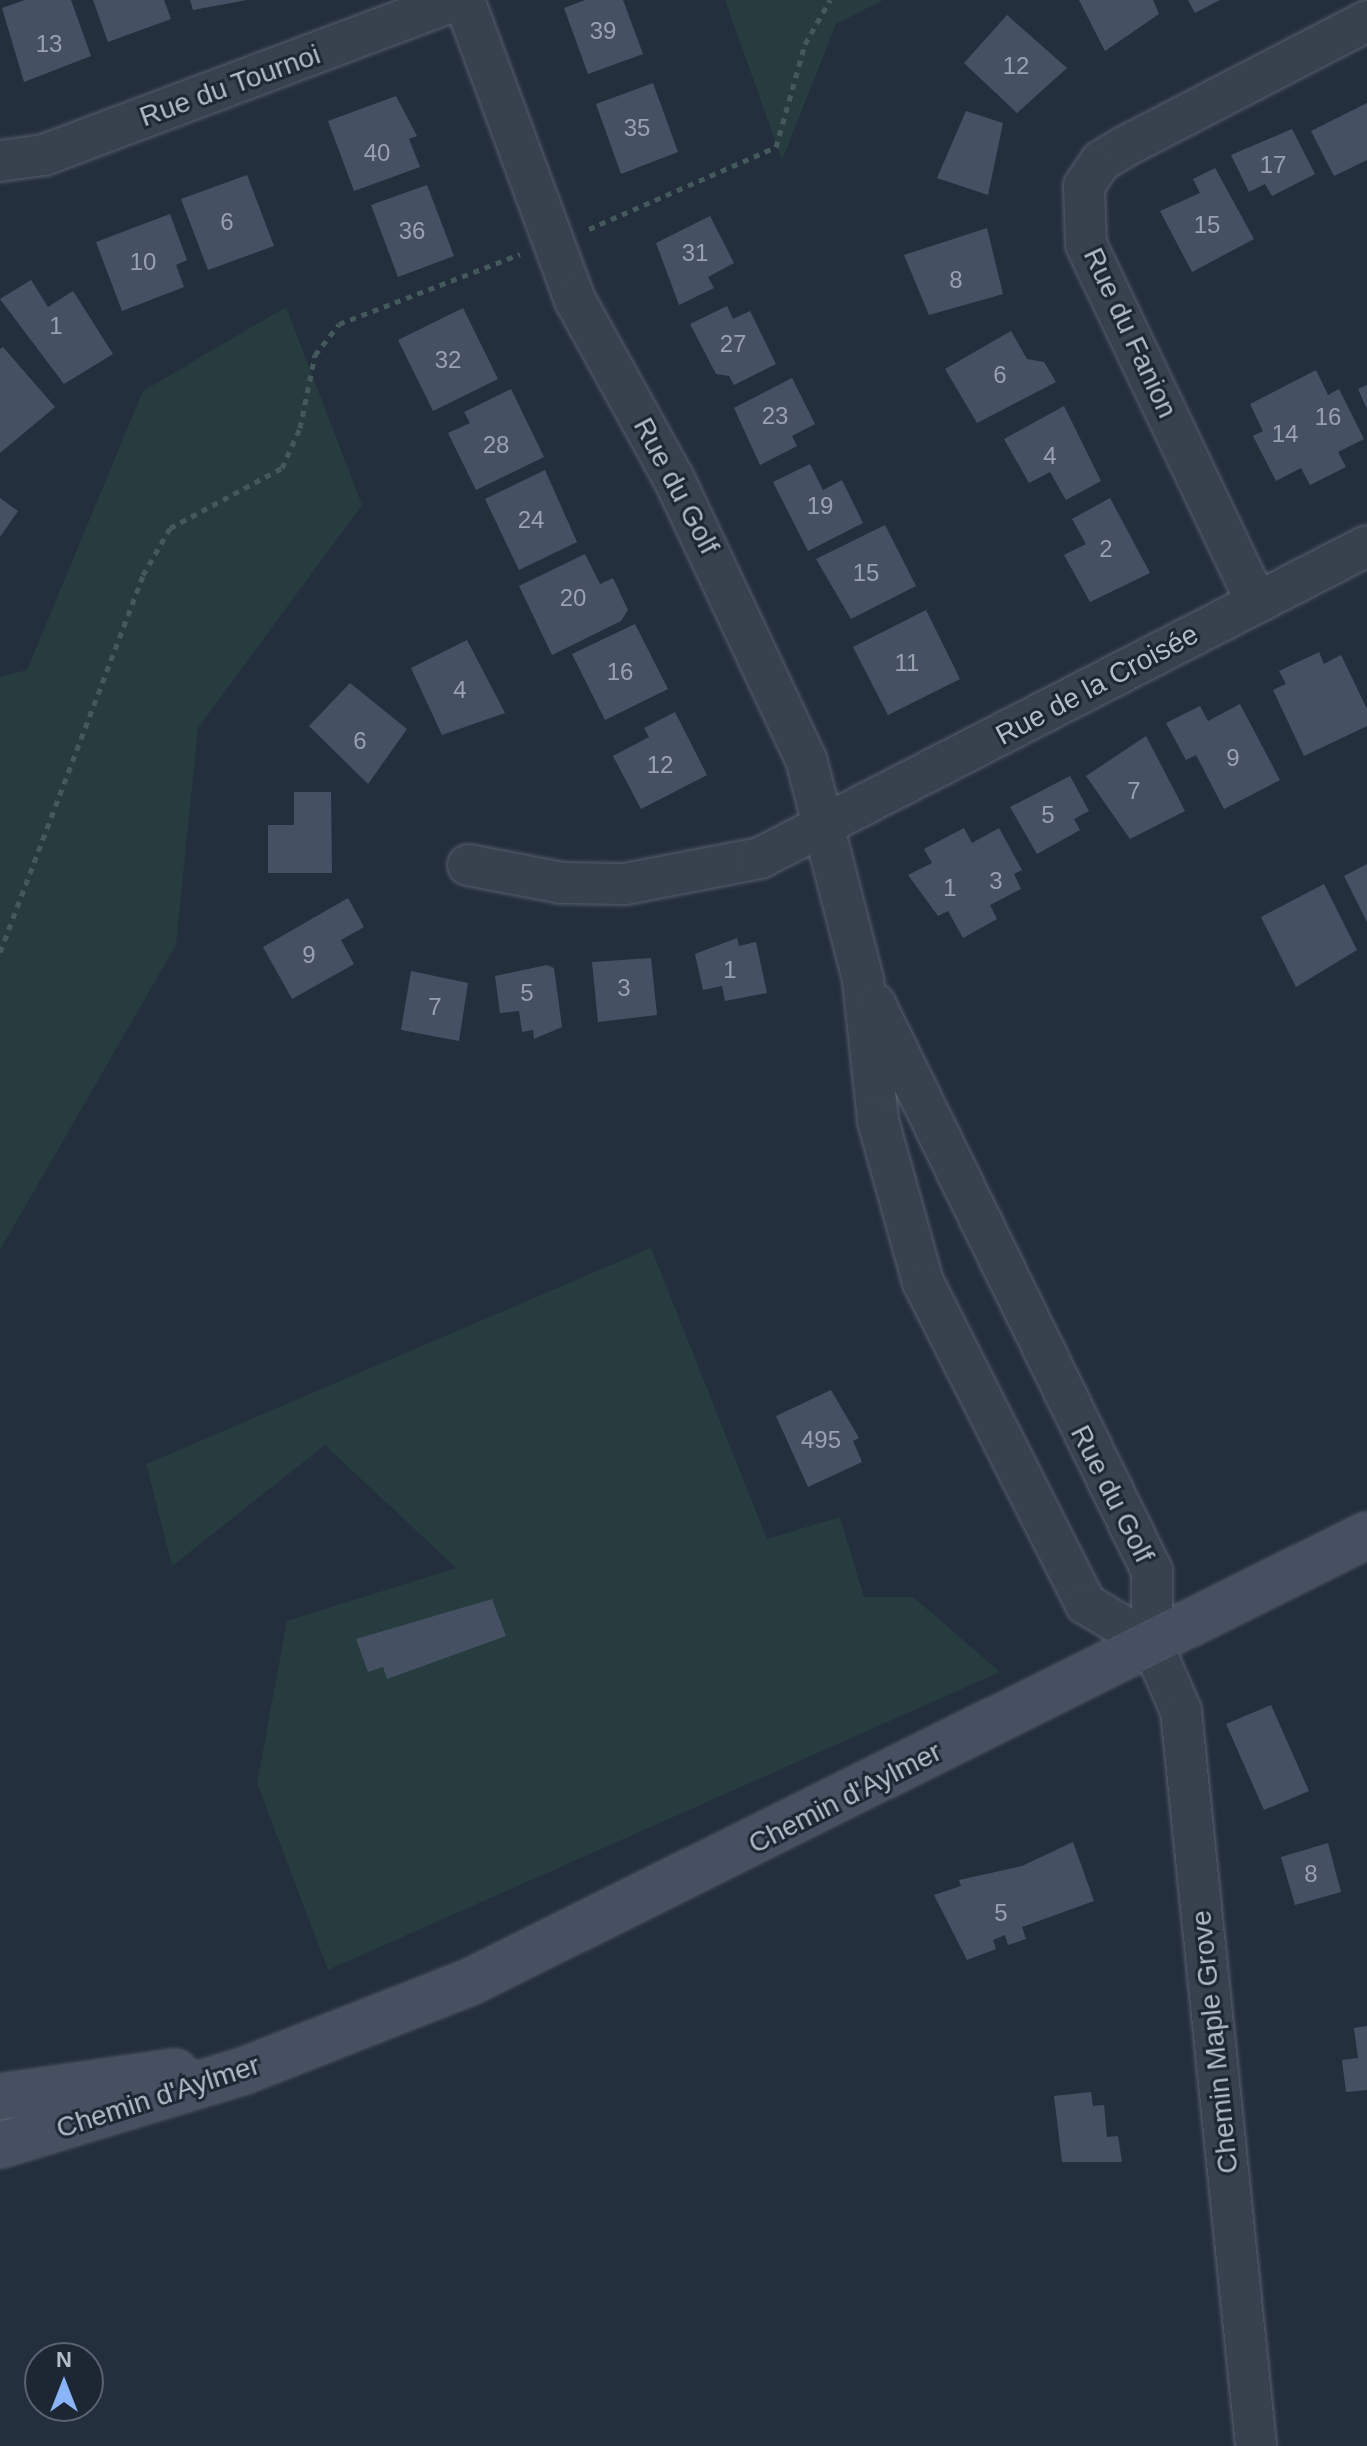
<!DOCTYPE html>
<html>
<head>
<meta charset="utf-8">
<style>
  body { margin:0 }
  #map { position:relative; width:1367px; height:2446px; overflow:hidden; background:#242f3e; font-family:Helvetica,sans-serif }
  div>[style] { position:absolute }
  .green>* { inset:0; background:#263c3f }
  .building>* { inset:0; background:#455162 }
  .path>* { height:5px; margin-top:-2.5px; transform-origin:0; background:repeating-linear-gradient(90deg,#44595c 0 6px,transparent 0 12px) }
  .roads { filter:drop-shadow(0 0 2px #565f6c) drop-shadow(0 0 2px #565f6c) }
  .street>* { height:40px; margin:-20px; padding:0 20px; transform-origin:20px; border-radius:20px; background:#38414e }
  .secondary>* { height:44px; margin:-22px; padding:0 22px; transform-origin:22px; border-radius:22px; background:#465061 }
  span { translate:-50% -50%; white-space:nowrap; text-align:center; line-height:1.15; -webkit-text-stroke:6px #1d2633; paint-order:stroke }
  .number-label { font-size:24px; color:#98a1af }
  .number-label span { -webkit-text-stroke-width:0 }
  .street-label { font-size:28px; color:#b4bcc9 }
  .north { position:absolute; left:24px; top:2342px; width:80px; height:80px; box-sizing:border-box; background:#1d2633; border:2px solid #59626f; border-radius:50%; rotate:0deg; font-size:22px; font-weight:700; line-height:32px; text-align:center; color:#b4bcc9 }
  .north::after { content:''; display:block; margin:auto; width:28px; height:36px; background:#8ab4f8; clip-path:polygon(50% 0,100% 100%,50% 72%,0 100%) }
</style>
</head>
<body>
<div id="map">
  <div class="green">
    <i style="clip-path:polygon(725px 0,883px 0,836px 24px,782px 160px)"></i>
    <i style="clip-path:polygon(286px 307px,362px 505px,198px 728px,176px 945px,0 1250px,0 677px,27px 670px,143px 391px)"></i>
    <i style="clip-path:polygon(651px 1248px,767px 1539px,840px 1517px,864px 1597px,913px 1597px,1000px 1672px,328px 1970px,257px 1783px,287px 1621px,456px 1568px,325px 1445px,172px 1566px,146px 1464px)"></i>
  </div>
  <div class="building">
    <i style="clip-path:polygon(25px 0,71px 0,91px 56px,24px 82px,2px 8px)"></i>
    <i style="clip-path:polygon(93px 0,164px 0,171px 19px,108px 42px)"></i>
    <i style="clip-path:polygon(190px 0,247px 0,193px 10px)"></i>
    <i style="clip-path:polygon(585px 0,623px 0,643px 54px,588px 74px,564px 8px)"></i>
    <i style="clip-path:polygon(1079px 0,1153px 0,1159px 14px,1105px 51px)"></i>
    <i style="clip-path:polygon(1188px 0,1220px 0,1195px 13px)"></i>
    <i style="clip-path:polygon(1007px 15px,1067px 68px,1017px 113px,964px 63px)"></i>
    <i style="clip-path:polygon(653px 83px,678px 152px,621px 174px,596px 104px)"></i>
    <i style="clip-path:polygon(396px 96px,417px 136px,409px 139px,420px 167px,354px 191px,328px 121px)"></i>
    <i style="clip-path:polygon(1367px 103px,1367px 160px,1334px 176px,1311px 131px)"></i>
    <i style="clip-path:polygon(966px 111px,1003px 123px,988px 195px,937px 178px)"></i>
    <i style="clip-path:polygon(1292px 129px,1315px 174px,1272px 196px,1265px 184px,1249px 192px,1231px 155px)"></i>
    <i style="clip-path:polygon(1215px 168px,1254px 239px,1192px 272px,1160px 211px,1200px 193px,1193px 179px)"></i>
    <i style="clip-path:polygon(247px 175px,274px 246px,208px 270px,181px 199px)"></i>
    <i style="clip-path:polygon(427px 185px,454px 256px,398px 277px,371px 205px)"></i>
    <i style="clip-path:polygon(170px 214px,187px 260px,176px 265px,184px 287px,122px 311px,96px 242px)"></i>
    <i style="clip-path:polygon(710px 216px,734px 263px,708px 277px,714px 288px,679px 305px,656px 243px)"></i>
    <i style="clip-path:polygon(987px 228px,1003px 294px,929px 315px,904px 255px)"></i>
    <i style="clip-path:polygon(31px 280px,48px 307px,73px 291px,113px 354px,64px 384px,0 299px)"></i>
    <i style="clip-path:polygon(727px 306px,733px 319px,750px 311px,776px 364px,734px 385px,729px 376px,716px 374px,690px 324px)"></i>
    <i style="clip-path:polygon(463px 308px,498px 379px,433px 411px,398px 340px)"></i>
    <i style="clip-path:polygon(1011px 331px,1027px 359px,1044px 362px,1056px 382px,977px 423px,945px 369px)"></i>
    <i style="clip-path:polygon(3px 347px,55px 407px,0 453px,0 349px)"></i>
    <i style="clip-path:polygon(1316px 370px,1328px 395px,1339px 389px,1364px 439px,1338px 452px,1346px 467px,1310px 485px,1301px 468px,1276px 481px,1253px 436px,1263px 431px,1250px 404px)"></i>
    <i style="clip-path:polygon(792px 378px,815px 424px,792px 436px,797px 446px,760px 465px,734px 408px)"></i>
    <i style="clip-path:polygon(1367px 385px,1367px 409px,1358px 389px)"></i>
    <i style="clip-path:polygon(511px 389px,544px 457px,476px 490px,448px 433px,470px 423px,464px 412px)"></i>
    <i style="clip-path:polygon(1064px 406px,1101px 481px,1066px 500px,1050px 472px,1029px 483px,1004px 439px)"></i>
    <i style="clip-path:polygon(810px 464px,823px 490px,842px 480px,863px 523px,808px 551px,773px 482px)"></i>
    <i style="clip-path:polygon(545px 470px,577px 542px,519px 570px,485px 499px)"></i>
    <i style="clip-path:polygon(0 498px,18px 511px,0 537px)"></i>
    <i style="clip-path:polygon(1110px 498px,1150px 573px,1090px 602px,1064px 555px,1086px 544px,1072px 519px)"></i>
    <i style="clip-path:polygon(885px 525px,916px 586px,851px 619px,816px 559px)"></i>
    <i style="clip-path:polygon(585px 554px,600px 584px,613px 578px,628px 610px,621px 621px,552px 655px,519px 586px)"></i>
    <i style="clip-path:polygon(926px 610px,960px 679px,888px 715px,853px 647px)"></i>
    <i style="clip-path:polygon(635px 624px,668px 689px,605px 720px,572px 654px)"></i>
    <i style="clip-path:polygon(467px 640px,505px 713px,442px 735px,411px 668px)"></i>
    <i style="clip-path:polygon(1319px 652px,1324px 664px,1341px 655px,1367px 709px,1367px 726px,1304px 756px,1273px 690px,1286px 684px,1279px 671px)"></i>
    <i style="clip-path:polygon(350px 683px,407px 729px,368px 784px,309px 726px)"></i>
    <i style="clip-path:polygon(1240px 704px,1280px 780px,1224px 809px,1196px 755px,1186px 760px,1166px 723px,1200px 706px,1208px 721px)"></i>
    <i style="clip-path:polygon(675px 712px,707px 775px,641px 809px,613px 756px,649px 737px,644px 728px)"></i>
    <i style="clip-path:polygon(1146px 736px,1185px 811px,1130px 839px,1086px 776px)"></i>
    <i style="clip-path:polygon(1070px 776px,1089px 811px,1074px 819px,1080px 830px,1037px 854px,1010px 807px)"></i>
    <i style="clip-path:polygon(294px 792px,331px 792px,332px 873px,268px 873px,268px 825px,294px 825px)"></i>
    <i style="clip-path:polygon(964px 828px,972px 843px,999px 828px,1022px 870px,1014px 874px,1021px 889px,990px 905px,997px 919px,963px 938px,948px 911px,938px 916px,908px 875px,932px 863px,924px 849px)"></i>
    <i style="clip-path:polygon(1367px 864px,1367px 922px,1344px 876px)"></i>
    <i style="clip-path:polygon(1324px 884px,1357px 950px,1296px 987px,1261px 917px)"></i>
    <i style="clip-path:polygon(348px 898px,364px 927px,341px 940px,354px 964px,292px 999px,263px 947px)"></i>
    <i style="clip-path:polygon(737px 938px,739px 946px,756px 942px,767px 993px,725px 1001px,722px 986px,703px 990px,695px 954px)"></i>
    <i style="clip-path:polygon(651px 958px,657px 1015px,598px 1022px,592px 962px)"></i>
    <i style="clip-path:polygon(547px 965px,554px 968px,562px 1027px,534px 1039px,533px 1030px,522px 1032px,519px 1011px,500px 1013px,495px 976px)"></i>
    <i style="clip-path:polygon(411px 971px,468px 983px,459px 1041px,401px 1030px)"></i>
    <i style="clip-path:polygon(831px 1390px,859px 1438px,853px 1441px,862px 1462px,808px 1487px,776px 1416px)"></i>
    <i style="clip-path:polygon(492px 1599px,506px 1636px,387px 1679px,383px 1667px,368px 1672px,356px 1639px)"></i>
    <i style="clip-path:polygon(1271px 1705px,1309px 1791px,1264px 1810px,1226px 1724px)"></i>
    <i style="clip-path:polygon(1073px 1842px,1094px 1901px,1022px 1927px,1026px 1939px,1008px 1945px,1005px 1935px,993px 1940px,996px 1949px,967px 1960px,934px 1895px,961px 1886px,959px 1880px,1022px 1866px)"></i>
    <i style="clip-path:polygon(1328px 1843px,1341px 1892px,1295px 1905px,1281px 1857px)"></i>
    <i style="clip-path:polygon(1367px 2026px,1367px 2090px,1346px 2092px,1342px 2060px,1358px 2058px,1354px 2028px)"></i>
    <i style="clip-path:polygon(1091px 2092px,1093px 2106px,1104px 2105px,1107px 2137px,1118px 2136px,1122px 2162px,1062px 2162px,1054px 2096px)"></i>
  </div>
  <div class="path">
    <i style="left:589px;top:229px;width:204px;rotate:-23.7deg"></i>
    <i style="left:776px;top:147px;width:107px;rotate:-74.3deg"></i>
    <i style="left:805px;top:44px;width:51px;rotate:-60.4deg"></i>
    <i style="left:0;top:952px;width:403px;rotate:-69.2deg"></i>
    <i style="left:143px;top:575px;width:54px;rotate:-60.1deg"></i>
    <i style="left:170px;top:528px;width:127px;rotate:-28.2deg"></i>
    <i style="left:282px;top:468px;width:44px;rotate:-65.8deg"></i>
    <i style="left:300px;top:428px;width:75px;rotate:-78.4deg"></i>
    <i style="left:315px;top:355px;width:39px;rotate:-52deg"></i>
    <i style="left:339px;top:324px;width:194px;rotate:-21.1deg"></i>
  </div>
  <div class="roads">
    <div class="street">
      <i style="left:464px;top:0;width:320px;rotate:69.7deg"></i>
      <i style="left:575px;top:300px;width:205px;rotate:61.1deg"></i>
      <i style="left:674px;top:479px;width:310px;rotate:64.8deg"></i>
      <i style="left:806px;top:759px;width:228px;rotate:75.5deg"></i>
      <i style="left:863px;top:980px;width:142px;rotate:83.9deg"></i>
      <i style="left:878px;top:1121px;width:167px;rotate:74.4deg"></i>
      <i style="left:923px;top:1282px;width:361px;rotate:63.2deg"></i>
      <i style="left:1086px;top:1604px;width:77px;rotate:31.2deg"></i>
      <i style="left:0;top:161px;width:44px;rotate:-7.8deg"></i>
      <i style="left:44px;top:155px;width:441px;rotate:-20.6deg"></i>
      <i style="left:1256px;top:601px;width:395px;rotate:-115.5deg"></i>
      <i style="left:1086px;top:244px;width:58px;rotate:-92deg"></i>
      <i style="left:1084px;top:186px;width:30px;rotate:-56deg"></i>
      <i style="left:1101px;top:161px;width:27px;rotate:-31deg"></i>
      <i style="left:1124px;top:147px;width:274px;rotate:-27.4deg"></i>
      <i style="left:468px;top:865px;width:96px;rotate:10.8deg"></i>
      <i style="left:562px;top:883px;width:63px;rotate:0.9deg"></i>
      <i style="left:625px;top:884px;width:137px;rotate:-10.9deg"></i>
      <i style="left:760px;top:858px;width:682px;rotate:-27.2deg"></i>
      <i style="left:875px;top:1004px;width:631px;rotate:63.96deg"></i>
      <i style="left:1152px;top:1571px;width:73px;rotate:90deg"></i>
      <i style="left:1152px;top:1644px;width:73px;rotate:66.6deg"></i>
      <i style="left:1181px;top:1711px;width:739px;rotate:84.17deg"></i>
    </div>
    <div class="secondary">
      <i style="left:0;top:2097px;width:177px;rotate:-8.1deg"></i>
      <i style="left:0;top:2145px;width:255px;rotate:-16.9deg"></i>
      <i style="left:244px;top:2071px;width:243px;rotate:-21.5deg"></i>
      <i style="left:470px;top:1982px;width:1002px;rotate:-26.49deg"></i>
    </div>
  </div>
  <div class="number-label">
    <span style="left:603px;top:31px">39</span>
    <span style="left:49px;top:44px">13</span>
    <span style="left:1016px;top:66px">12</span>
    <span style="left:637px;top:128px">35</span>
    <span style="left:377px;top:153px">40</span>
    <span style="left:1273px;top:165px">17</span>
    <span style="left:227px;top:222px">6</span>
    <span style="left:1207px;top:225px">15</span>
    <span style="left:412px;top:231px">36</span>
    <span style="left:695px;top:253px">31</span>
    <span style="left:143px;top:262px">10</span>
    <span style="left:956px;top:280px">8</span>
    <span style="left:56px;top:326px">1</span>
    <span style="left:733px;top:344px">27</span>
    <span style="left:448px;top:360px">32</span>
    <span style="left:1000px;top:375px">6</span>
    <span style="left:775px;top:416px">23</span>
    <span style="left:1328px;top:417px">16</span>
    <span style="left:1285px;top:434px">14</span>
    <span style="left:496px;top:445px">28</span>
    <span style="left:1050px;top:456px">4</span>
    <span style="left:820px;top:506px">19</span>
    <span style="left:531px;top:520px">24</span>
    <span style="left:1106px;top:549px">2</span>
    <span style="left:866px;top:573px">15</span>
    <span style="left:573px;top:598px">20</span>
    <span style="left:907px;top:663px">11</span>
    <span style="left:620px;top:672px">16</span>
    <span style="left:460px;top:690px">4</span>
    <span style="left:360px;top:741px">6</span>
    <span style="left:1233px;top:758px">9</span>
    <span style="left:660px;top:765px">12</span>
    <span style="left:1134px;top:791px">7</span>
    <span style="left:1048px;top:815px">5</span>
    <span style="left:996px;top:881px">3</span>
    <span style="left:950px;top:888px">1</span>
    <span style="left:309px;top:955px">9</span>
    <span style="left:730px;top:970px">1</span>
    <span style="left:624px;top:988px">3</span>
    <span style="left:527px;top:993px">5</span>
    <span style="left:435px;top:1007px">7</span>
    <span style="left:821px;top:1440px">495</span>
    <span style="left:1311px;top:1874px">8</span>
    <span style="left:1001px;top:1913px">5</span>
  </div>
  <div class="street-label">
    <span style="left:230px;top:86px;rotate:-20deg">Rue du Tournoi</span>
    <span style="left:1130px;top:333px;rotate:65deg">Rue du Fanion</span>
    <span style="left:676px;top:486px;rotate:62deg">Rue du Golf</span>
    <span style="left:1097px;top:685px;rotate:-28deg">Rue de la Croisée</span>
    <span style="left:1112px;top:1494px;rotate:63deg">Rue du Golf</span>
    <span style="left:845px;top:1798px;rotate:-27deg">Chemin d'Aylmer</span>
    <span style="left:1215px;top:2042px;rotate:-96deg">Chemin Maple Grove</span>
    <span style="left:158px;top:2097px;rotate:-18deg">Chemin d'Aylmer</span>
  </div>
  <div class="north">N</div>
</div>
</body>
</html>
